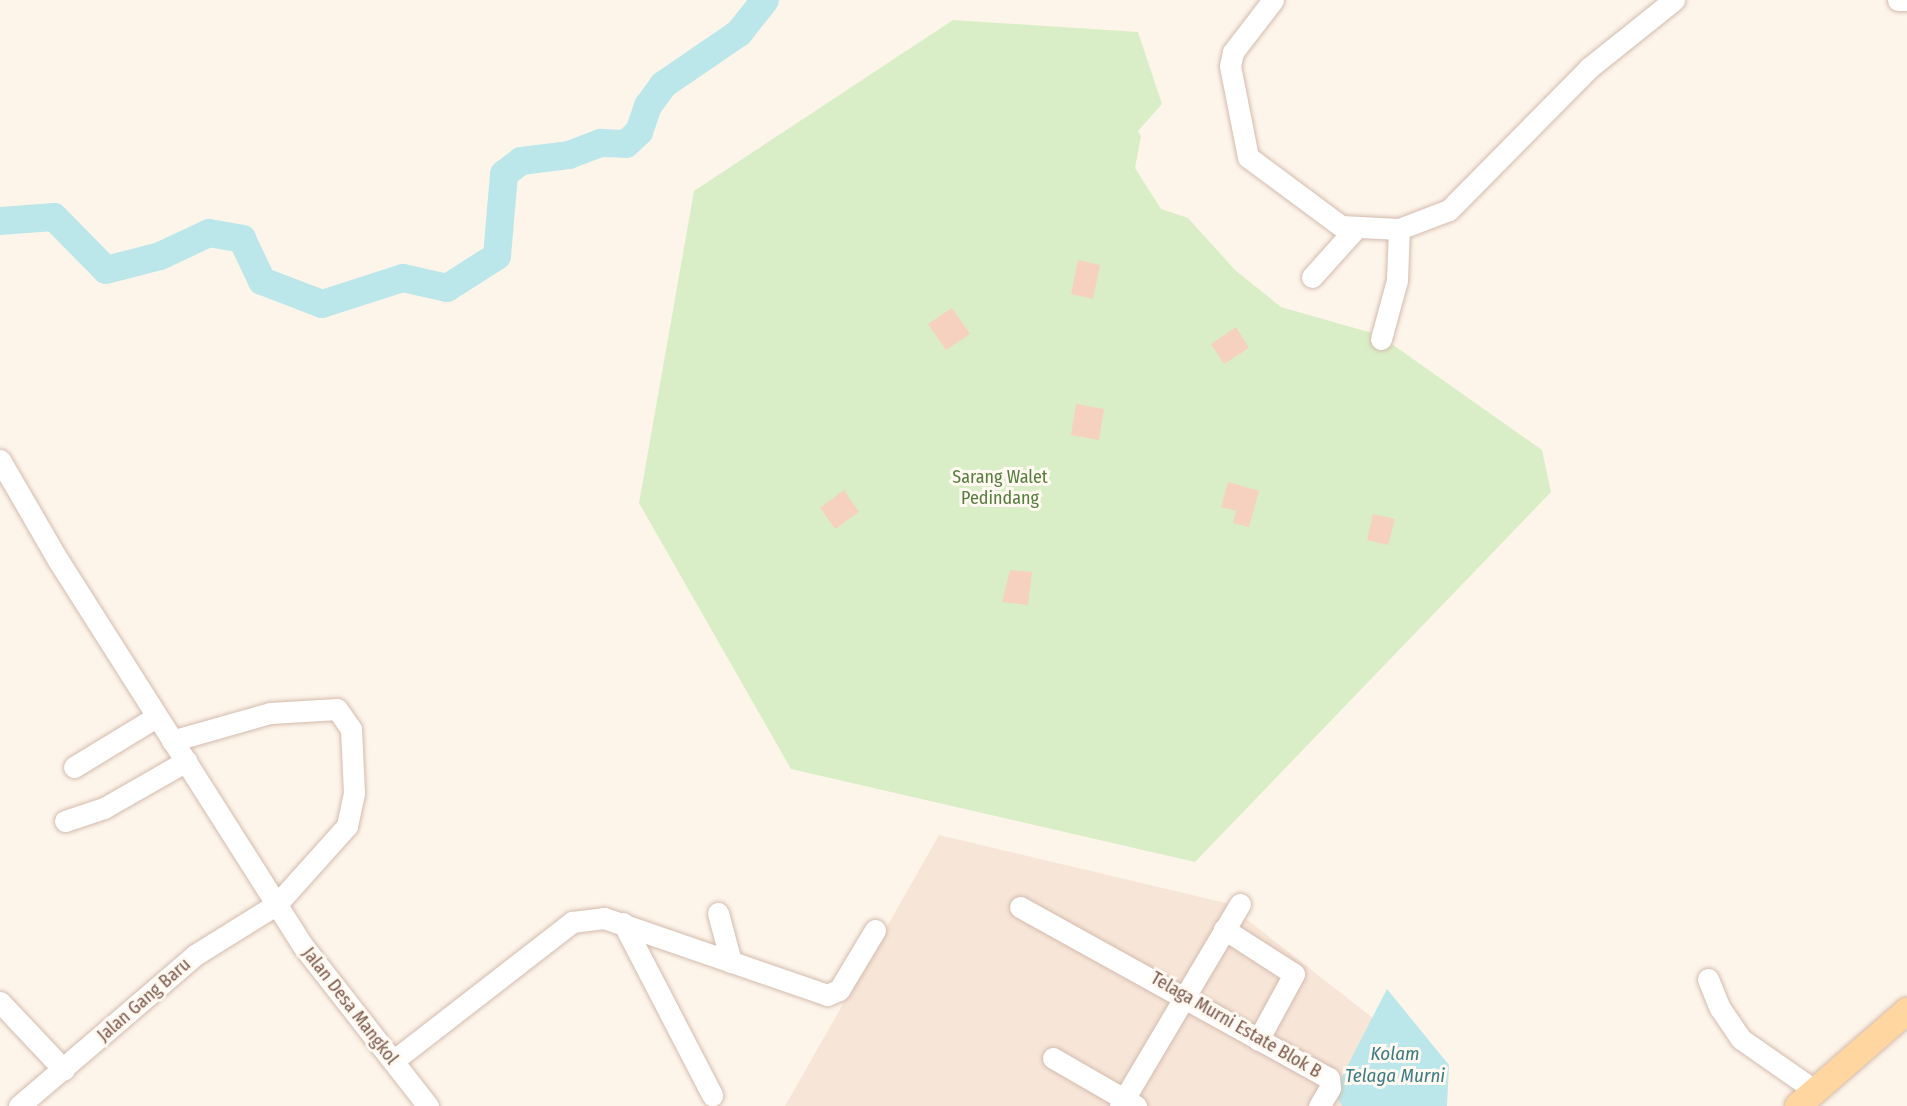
<!DOCTYPE html>
<html>
<head>
<meta charset="utf-8">
<style>
  body { margin:0 }
  #map { position:relative; width:1907px; height:1106px; overflow:hidden; background:#fef5ea; font-family:"Fira Sans Condensed",sans-serif }
  div>[style] { position:absolute }
  .residential>* { inset:0; background:#f7e6d8 }
  .green>* { inset:0; background:#d9eec6 }
  .water>* { inset:0; background:#bce7ea }
  .river>* { height:28px; margin:-14px; padding:0 14px; transform-origin:14px; border-radius:14px; background:#bce7ea }
  .building>* { inset:0; background:#f6d1bf }
  .roads { filter:drop-shadow(0 0 2px #d3bbae) drop-shadow(0 0 2px #d3bbae) }
  .minor>* { height:21px; margin:-10.5px; padding:0 10.5px; transform-origin:10.5px; border-radius:10.5px; background:#fff }
  .major>* { height:26px; margin:-13px; padding:0 13px; transform-origin:13px; border-radius:13px; background:#ffd5a0 }
  span { translate:-50% -50%; white-space:nowrap; text-align:center; line-height:1.15; -webkit-text-stroke:6px #fff9f2; paint-order:stroke }
  .park-label { font-size:18px; color:#557d3e }
  .street-label { font-size:18px; color:#7c584a }
  .water-label { font-size:19px; color:#3b7c82; font-style:italic }
</style>
</head>
<body>
<div id="map">
  <div class="residential">
    <i style="clip-path:polygon(939px 835px,1226px 903px,1387px 1029px,1422px 1106px,785px 1106px)"></i>
  </div>
  <div class="green">
    <i style="clip-path:polygon(953px 20px,1138px 32px,1162px 104px,1138px 131px,1141px 136px,1135px 168px,1161px 209px,1188px 218px,1235px 270px,1281px 307px,1379px 335px,1542px 450px,1551px 492px,1195px 862px,791px 769px,639px 503px,694px 191px)"></i>
  </div>
  <div class="water">
    <i style="clip-path:polygon(1387px 989px,1449px 1065px,1447px 1106px,1342px 1106px,1334px 1092px)"></i>
  </div>
  <div class="river">
    <i style="left:0;top:221px;width:54px;rotate:-4.2deg"></i>
    <i style="left:54px;top:217px;width:74px;rotate:45.5deg"></i>
    <i style="left:106px;top:270px;width:56px;rotate:-14.5deg"></i>
    <i style="left:160px;top:256px;width:54px;rotate:-25.1deg"></i>
    <i style="left:209px;top:233px;width:34px;rotate:10deg"></i>
    <i style="left:242px;top:239px;width:47px;rotate:64.5deg"></i>
    <i style="left:262px;top:281px;width:64px;rotate:21deg"></i>
    <i style="left:322px;top:304px;width:85px;rotate:-17.8deg"></i>
    <i style="left:403px;top:278px;width:45px;rotate:12.8deg"></i>
    <i style="left:447px;top:288px;width:59px;rotate:-32.6deg"></i>
    <i style="left:497px;top:256px;width:82px;rotate:-85.1deg"></i>
    <i style="left:504px;top:174px;width:21px;rotate:-37deg"></i>
    <i style="left:521px;top:161px;width:48px;rotate:-7.1deg"></i>
    <i style="left:569px;top:155px;width:34px;rotate:-21deg"></i>
    <i style="left:601px;top:143px;width:25px;rotate:2deg"></i>
    <i style="left:626px;top:144px;width:18px;rotate:-43deg"></i>
    <i style="left:639px;top:132px;width:28px;rotate:-71deg"></i>
    <i style="left:648px;top:106px;width:26px;rotate:-54deg"></i>
    <i style="left:663px;top:85px;width:92px;rotate:-34.4deg"></i>
    <i style="left:739px;top:33px;width:42px;rotate:-51.8deg"></i>
  </div>
  <div class="building">
    <i style="clip-path:polygon(1078px 260px,1100px 265px,1093px 299px,1071px 294px)"></i>
    <i style="clip-path:polygon(952px 308px,970px 334px,946px 350px,928px 324px)"></i>
    <i style="clip-path:polygon(1236px 327px,1249px 348px,1224px 364px,1211px 344px)"></i>
    <i style="clip-path:polygon(1076px 404px,1104px 409px,1099px 440px,1071px 435px)"></i>
    <i style="clip-path:polygon(1228px 482px,1259px 491px,1249px 527px,1233px 523px,1236px 511px,1221px 507px)"></i>
    <i style="clip-path:polygon(844px 490px,859px 512px,835px 529px,820px 508px)"></i>
    <i style="clip-path:polygon(1373px 514px,1395px 519px,1388px 545px,1367px 540px)"></i>
    <i style="clip-path:polygon(1010px 570px,1032px 572px,1028px 605px,1002px 602px)"></i>
  </div>
  <div class="roads">
    <div class="minor">
      <i style="left:1273px;top:0;width:66px;rotate:127.6deg"></i>
      <i style="left:1233px;top:52px;width:14px;rotate:102deg"></i>
      <i style="left:1230px;top:66px;width:93px;rotate:78.8deg"></i>
      <i style="left:1248px;top:157px;width:116px;rotate:36.6deg"></i>
      <i style="left:1341px;top:226px;width:58px;rotate:3deg"></i>
      <i style="left:1399px;top:229px;width:53px;rotate:-20.8deg"></i>
      <i style="left:1449px;top:210px;width:199px;rotate:-45.4deg"></i>
      <i style="left:1589px;top:68px;width:109px;rotate:-38.7deg"></i>
      <i style="left:1898px;top:0;width:9px"></i>
      <i style="left:1312px;top:277px;width:66px;rotate:-48.1deg"></i>
      <i style="left:1381px;top:339px;width:61px;rotate:-74.8deg"></i>
      <i style="left:1397px;top:280px;width:51px;rotate:-87.8deg"></i>
      <i style="left:0;top:460px;width:116px;rotate:59.9deg"></i>
      <i style="left:58px;top:560px;width:457px;rotate:57.6deg"></i>
      <i style="left:303px;top:946px;width:203px;rotate:52deg"></i>
      <i style="left:74px;top:767px;width:96px;rotate:-31.4deg"></i>
      <i style="left:65px;top:821px;width:41px;rotate:-18.4deg"></i>
      <i style="left:104px;top:808px;width:95px;rotate:-29.8deg"></i>
      <i style="left:1020px;top:907px;width:353px;rotate:29deg"></i>
      <i style="left:1329px;top:1078px;width:10px;rotate:84deg"></i>
      <i style="left:1330px;top:1088px;width:21px;rotate:121deg"></i>
      <i style="left:718px;top:913px;width:51px;rotate:75.1deg"></i>
      <i style="left:623px;top:923px;width:194px;rotate:62.6deg"></i>
      <i style="left:1224px;top:929px;width:83px;rotate:32.7deg"></i>
      <i style="left:1294px;top:974px;width:75px;rotate:118.6deg"></i>
      <i style="left:1708px;top:979px;width:31px;rotate:68deg"></i>
      <i style="left:1720px;top:1008px;width:37px;rotate:56deg"></i>
      <i style="left:1741px;top:1039px;width:89px;rotate:34.9deg"></i>
      <i style="left:0;top:1002px;width:93px;rotate:46.7deg"></i>
      <i style="left:1053px;top:1058px;width:96px;rotate:30deg"></i>
      <i style="left:393px;top:1061px;width:227px;rotate:-37.8deg"></i>
      <i style="left:572px;top:922px;width:32px;rotate:-7deg"></i>
      <i style="left:604px;top:918px;width:236px;rotate:19deg"></i>
      <i style="left:827px;top:995px;width:13px;rotate:-23deg"></i>
      <i style="left:839px;top:990px;width:70px;rotate:-59deg"></i>
      <i style="left:19px;top:1106px;width:232px;rotate:-40.6deg"></i>
      <i style="left:195px;top:955px;width:97px;rotate:-31.9deg"></i>
      <i style="left:277px;top:904px;width:105px;rotate:-48.1deg"></i>
      <i style="left:347px;top:826px;width:34px;rotate:-78deg"></i>
      <i style="left:354px;top:793px;width:64px;rotate:-92.7deg"></i>
      <i style="left:351px;top:729px;width:24px;rotate:-125deg"></i>
      <i style="left:337px;top:709px;width:67px;rotate:176.6deg"></i>
      <i style="left:270px;top:713px;width:102px;rotate:164.1deg"></i>
      <i style="left:1120px;top:1106px;width:235px;rotate:-59.3deg"></i>
    </div>
    <div class="major">
      <i style="left:1798px;top:1106px;width:145px;rotate:-41.1deg"></i>
    </div>
  </div>
  <div class="park-label">
    <span style="left:1000px;top:488px">Sarang Walet<br>Pedindang</span>
  </div>
  <div class="street-label">
    <span style="left:144px;top:1000px;rotate:-41deg">Jalan Gang Baru</span>
    <span style="left:350px;top:1006px;rotate:52deg">Jalan Desa Mangkol</span>
    <span style="left:1236px;top:1025px;rotate:30deg">Telaga Murni Estate Blok B</span>
  </div>
  <div class="water-label">
    <span style="left:1395px;top:1065px">Kolam<br>Telaga Murni</span>
  </div>
</div>
</body>
</html>
